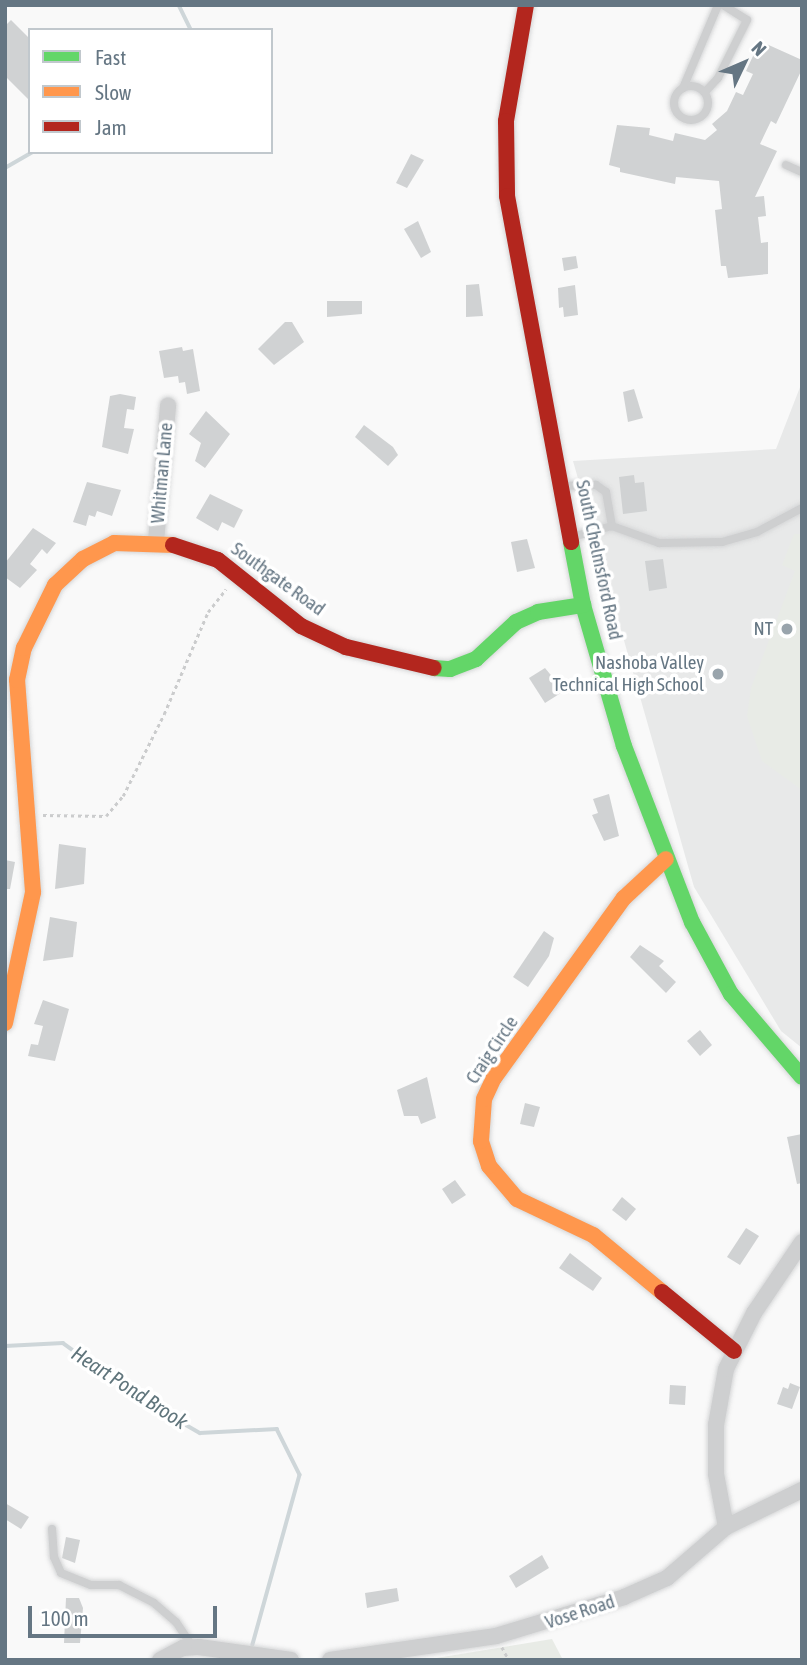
<!DOCTYPE html>
<html>
<head>
<meta charset="utf-8">
<style>
  body { margin:0 }
  #map { position:relative; width:807px; height:1665px; overflow:hidden; background:#f9f9f9; font-family:"Asap Condensed",sans-serif }
  div>[style] { position:absolute }
  .built>* { inset:0; background:#e8e9e9 }
  .green>* { inset:0; background:#e8ebe6 }
  .stream>* { height:3.5px; margin:-1.75px; padding:0 1.75px; transform-origin:1.75px; border-radius:1.75px; background:#ced6d9 }
  .building>* { inset:0; background:#d0d2d3 }
  .path>* { height:2.5px; margin-top:-1.25px; transform-origin:0; background:repeating-linear-gradient(90deg,#cbcccd 0 3.5px,transparent 0 7px) }
  .roads { filter:drop-shadow(0 0 2px #d5d6d7) drop-shadow(0 0 2px #d5d6d7) }
  .lane>* { height:8px; margin:-4px; padding:0 4px; transform-origin:4px; border-radius:4px; background:#cecfd0 }
  .lane>.ring { margin:-4px; padding:0; box-sizing:content-box; background:none; border:8px solid #cecfd0; border-radius:50% }
  .street>* { height:16px; margin:-8px; padding:0 8px; transform-origin:8px; border-radius:8px; background:#cecfd0 }
  .fast>* { height:16px; margin:-8px; padding:0 8px; transform-origin:8px; border-radius:8px; background:#63d668 }
  .slow>* { height:16px; margin:-8px; padding:0 8px; transform-origin:8px; border-radius:8px; background:#ff974d }
  .jam>* { height:16px; margin:-8px; padding:0 8px; transform-origin:8px; border-radius:8px; background:#b3261e }
  .dots>* { width:19px; height:19px; translate:-50% -50%; box-sizing:border-box; border:4px solid #fff; border-radius:50% }
  span { translate:-50% -50%; white-space:nowrap; text-align:center; line-height:1.15; -webkit-text-stroke:7px #fff; paint-order:stroke }
  .street-label { font-size:19px; color:#657683 }
  .poi-label { font-size:19px; color:#657683 }
  .right { translate:-100% -50%; text-align:right }
  .water-label { font-size:21px; color:#60757c; font-style:italic }
  .frame { position:absolute; inset:0; border:7px solid #657683; pointer-events:none }
  .legend { position:absolute; left:28px; top:28px; width:245px; height:126px; box-sizing:border-box; background:#fff; border:2px solid #c1c8cd; margin:0; padding:9px 12px; list-style:none; font-size:21px; color:#657683 }
  .legend li { display:flex; align-items:center; gap:14px; height:35px }
  .legend b { width:35px; border:2px solid #c1c8cd }
  .north { position:absolute; left:709px; top:28px; width:70px; height:70px; -webkit-text-stroke:5px #fff; paint-order:stroke; rotate:46deg; font-size:19px; font-weight:700; line-height:28px; text-align:center; color:#657683 }
  .north::after { content:''; display:block; margin:auto; width:24px; height:32px; background:#657683; clip-path:polygon(50% 0,100% 100%,50% 72%,0 100%) }
  .scale { position:absolute; left:28px; top:1606px; width:189px; height:32px; box-sizing:border-box; border:4px solid #657683; border-top:0; padding-left:9px; font-size:21px; line-height:24px; white-space:nowrap; color:#657683; -webkit-text-stroke:5px #fff; paint-order:stroke }
</style>
</head>
<body>
<div id="map">
  <div class="built">
    <i style="clip-path:polygon(802px 382px,802px 1048px,781px 1031px,694px 887px,573px 461px,776px 449px)"></i>
  </div>
  <div class="green">
    <i style="clip-path:polygon(794px 534px,802px 534px,802px 790px,762px 761px,747px 716px,751px 688px,795px 571px,782px 565px)"></i>
    <i style="clip-path:polygon(552px 1639px,563px 1660px,424px 1660px)"></i>
  </div>
  <div class="stream">
    <i style="left:179px;top:5px;width:28px;rotate:64deg"></i>
    <i style="left:5px;top:168px;width:32px;rotate:-30deg"></i>
    <i style="left:5px;top:1346px;width:58px;rotate:-3deg"></i>
    <i style="left:63px;top:1343px;width:90px;rotate:36deg"></i>
    <i style="left:136px;top:1396px;width:74px;rotate:30deg"></i>
    <i style="left:200px;top:1433px;width:77px;rotate:-3deg"></i>
    <i style="left:277px;top:1429px;width:51px;rotate:63.4deg"></i>
    <i style="left:300px;top:1475px;width:176px;rotate:105.5deg"></i>
  </div>
  <div class="building">
    <i style="clip-path:polygon(11px 20px,30px 39px,30px 101px,5px 76px,5px 26px)"></i>
    <i style="clip-path:polygon(760px 41px,802px 60px,802px 69px,776px 124px,771px 121px,760px 144px,777px 151px,755px 197px,764px 196px,766px 216px,758px 217px,761px 243px,768px 242px,768px 274px,728px 278px,726px 266px,721px 266px,715px 210px,722px 209px,719px 181px,676px 177px,675px 184px,620px 172px,620px 168px,609px 165px,617px 125px,650px 128px,649px 135px,673px 141px,675px 133px,705px 140px,717px 130px,712px 124px,727px 111px,736px 92px,743px 95px,753px 74px,746px 71px)"></i>
    <i style="clip-path:polygon(411px 154px,424px 160px,407px 188px,396px 183px)"></i>
    <i style="clip-path:polygon(418px 221px,431px 252px,421px 258px,404px 229px)"></i>
    <i style="clip-path:polygon(576px 256px,578px 268px,564px 271px,562px 258px)"></i>
    <i style="clip-path:polygon(479px 284px,483px 316px,466px 317px,466px 285px)"></i>
    <i style="clip-path:polygon(575px 285px,578px 315px,564px 317px,563px 307px,559px 308px,558px 288px)"></i>
    <i style="clip-path:polygon(327px 301px,362px 301px,362px 314px,327px 317px)"></i>
    <i style="clip-path:polygon(285px 322px,292px 322px,304px 342px,274px 365px,258px 349px)"></i>
    <i style="clip-path:polygon(182px 347px,183px 351px,193px 349px,200px 391px,187px 394px,185px 382px,179px 383px,178px 376px,164px 378px,159px 351px)"></i>
    <i style="clip-path:polygon(634px 389px,643px 418px,628px 422px,623px 392px)"></i>
    <i style="clip-path:polygon(120px 394px,136px 397px,134px 410px,127px 409px,124px 428px,134px 429px,128px 454px,102px 447px,110px 396px)"></i>
    <i style="clip-path:polygon(206px 411px,230px 434px,205px 468px,195px 461px,201px 443px,189px 434px)"></i>
    <i style="clip-path:polygon(364px 425px,393px 447px,398px 455px,388px 466px,355px 437px)"></i>
    <i style="clip-path:polygon(634px 475px,635px 483px,644px 482px,647px 511px,623px 514px,619px 477px)"></i>
    <i style="clip-path:polygon(87px 482px,121px 490px,112px 516px,97px 511px,95px 517px,89px 515px,86px 526px,73px 522px)"></i>
    <i style="clip-path:polygon(210px 494px,243px 510px,234px 528px,222px 522px,218px 531px,196px 518px)"></i>
    <i style="clip-path:polygon(33px 528px,56px 543px,47px 554px,42px 549px,30px 564px,37px 570px,20px 588px,5px 577px,5px 563px)"></i>
    <i style="clip-path:polygon(527px 539px,535px 568px,517px 572px,511px 542px)"></i>
    <i style="clip-path:polygon(663px 559px,667px 588px,649px 591px,645px 561px)"></i>
    <i style="clip-path:polygon(545px 668px,564px 691px,545px 703px,529px 678px)"></i>
    <i style="clip-path:polygon(609px 794px,619px 836px,604px 841px,592px 815px,598px 813px,593px 799px)"></i>
    <i style="clip-path:polygon(59px 844px,86px 848px,84px 884px,55px 889px)"></i>
    <i style="clip-path:polygon(5px 860px,15px 862px,10px 889px,5px 889px)"></i>
    <i style="clip-path:polygon(50px 917px,77px 922px,73px 957px,43px 961px)"></i>
    <i style="clip-path:polygon(544px 931px,554px 938px,549px 956px,528px 987px,513px 977px)"></i>
    <i style="clip-path:polygon(640px 945px,664px 961px,659px 966px,676px 982px,666px 993px,630px 957px)"></i>
    <i style="clip-path:polygon(43px 1000px,69px 1009px,55px 1061px,28px 1056px,31px 1044px,38px 1045px,43px 1026px,34px 1024px)"></i>
    <i style="clip-path:polygon(700px 1030px,712px 1045px,700px 1056px,687px 1041px)"></i>
    <i style="clip-path:polygon(427px 1077px,436px 1118px,421px 1124px,418px 1116px,404px 1116px,397px 1090px)"></i>
    <i style="clip-path:polygon(525px 1103px,540px 1107px,534px 1127px,520px 1124px)"></i>
    <i style="clip-path:polygon(802px 1134px,802px 1183px,797px 1184px,787px 1137px)"></i>
    <i style="clip-path:polygon(455px 1180px,466px 1195px,452px 1204px,442px 1189px)"></i>
    <i style="clip-path:polygon(622px 1197px,636px 1209px,626px 1221px,612px 1210px)"></i>
    <i style="clip-path:polygon(746px 1228px,759px 1236px,740px 1265px,727px 1257px)"></i>
    <i style="clip-path:polygon(570px 1253px,602px 1278px,593px 1291px,559px 1268px)"></i>
    <i style="clip-path:polygon(790px 1383px,800px 1387px,792px 1409px,777px 1404px,783px 1387px,788px 1389px)"></i>
    <i style="clip-path:polygon(670px 1385px,686px 1386px,685px 1405px,669px 1404px)"></i>
    <i style="clip-path:polygon(5px 1503px,29px 1517px,21px 1529px,5px 1519px)"></i>
    <i style="clip-path:polygon(66px 1537px,80px 1540px,75px 1563px,62px 1558px)"></i>
    <i style="clip-path:polygon(542px 1555px,549px 1568px,516px 1588px,509px 1576px)"></i>
    <i style="clip-path:polygon(397px 1588px,399px 1601px,367px 1608px,365px 1593px)"></i>
    <i style="clip-path:polygon(66px 1598px,79px 1598px,83px 1608px,80px 1643px,64px 1643px)"></i>
  </div>
  <div class="path">
    <i style="left:43px;top:815px;width:63px;rotate:0.9deg"></i>
    <i style="left:106px;top:816px;width:26px;rotate:-50deg"></i>
    <i style="left:123px;top:796px;width:92px;rotate:-63.4deg"></i>
    <i style="left:164px;top:714px;width:111px;rotate:-66.7deg"></i>
    <i style="left:208px;top:612px;width:29px;rotate:-52deg"></i>
    <i style="left:502px;top:1647px;width:15px;rotate:62deg"></i>
  </div>
  <div class="roads">
    <div class="lane">
      <i class="ring" style="left:674px;top:86px;width:26px;height:26px"></i>
      <i style="left:683px;top:88px;width:90px;rotate:-67.1deg"></i>
      <i style="left:705px;top:92px;width:19px;rotate:-47deg"></i>
      <i style="left:718px;top:78px;width:65px;rotate:-63.4deg"></i>
      <i style="left:747px;top:20px;width:28px;rotate:-148deg"></i>
      <i style="left:786px;top:165px;width:17px;rotate:24deg"></i>
      <i style="left:562px;top:486px;width:34px;rotate:-2deg"></i>
      <i style="left:596px;top:485px;width:12px;rotate:35deg"></i>
      <i style="left:606px;top:492px;width:35px;rotate:80deg"></i>
      <i style="left:612px;top:526px;width:41px;rotate:164.6deg"></i>
      <i style="left:612px;top:526px;width:50px;rotate:19.9deg"></i>
      <i style="left:659px;top:543px;width:63px;rotate:-0.9deg"></i>
      <i style="left:722px;top:542px;width:36px;rotate:-16deg"></i>
      <i style="left:757px;top:532px;width:51px;rotate:-28.1deg"></i>
      <i style="left:52px;top:1529px;width:28px;rotate:86deg"></i>
      <i style="left:54px;top:1557px;width:17px;rotate:66deg"></i>
      <i style="left:61px;top:1573px;width:32px;rotate:22deg"></i>
      <i style="left:91px;top:1585px;width:28px"></i>
      <i style="left:119px;top:1585px;width:39px;rotate:27deg"></i>
      <i style="left:154px;top:1603px;width:29px;rotate:41deg"></i>
      <i style="left:176px;top:1622px;width:30px;rotate:56deg"></i>
    </div>
    <div class="street">
      <i style="left:156px;top:541px;width:136px;rotate:-84.9deg"></i>
      <i style="left:726px;top:1527px;width:54px;rotate:-100.7deg"></i>
      <i style="left:716px;top:1474px;width:49px;rotate:-90deg"></i>
      <i style="left:716px;top:1425px;width:57px;rotate:-79.9deg"></i>
      <i style="left:726px;top:1369px;width:63px;rotate:-63.4deg"></i>
      <i style="left:754px;top:1313px;width:86px;rotate:-55.9deg"></i>
      <i style="left:160px;top:1660px;width:26px;rotate:-28deg"></i>
      <i style="left:183px;top:1648px;width:16px;rotate:-4deg"></i>
      <i style="left:199px;top:1647px;width:93px;rotate:8deg"></i>
      <i style="left:330px;top:1660px;width:168px;rotate:-8.2deg"></i>
      <i style="left:496px;top:1636px;width:134px;rotate:-16.9deg"></i>
      <i style="left:624px;top:1597px;width:47px;rotate:-23.8deg"></i>
      <i style="left:667px;top:1578px;width:78px;rotate:-40.8deg"></i>
      <i style="left:726px;top:1527px;width:85px;rotate:-26deg"></i>
    </div>
    <div class="fast">
      <i style="left:571px;top:542px;width:64px;rotate:79.2deg"></i>
      <i style="left:583px;top:605px;width:147px;rotate:73.8deg"></i>
      <i style="left:624px;top:746px;width:189px;rotate:68.9deg"></i>
      <i style="left:692px;top:922px;width:82px;rotate:61.6deg"></i>
      <i style="left:731px;top:994px;width:109px;rotate:49.5deg"></i>
      <i style="left:434px;top:668px;width:16px;rotate:4deg"></i>
      <i style="left:450px;top:669px;width:28px;rotate:-21deg"></i>
      <i style="left:476px;top:659px;width:54px;rotate:-42.8deg"></i>
      <i style="left:516px;top:622px;width:24px;rotate:-24deg"></i>
      <i style="left:538px;top:612px;width:46px;rotate:-8.8deg"></i>
    </div>
    <div class="slow">
      <i style="left:5px;top:1023px;width:134px;rotate:-77.9deg"></i>
      <i style="left:33px;top:892px;width:213px;rotate:-94.3deg"></i>
      <i style="left:17px;top:680px;width:33px;rotate:-78deg"></i>
      <i style="left:24px;top:648px;width:70px;rotate:-63.8deg"></i>
      <i style="left:55px;top:585px;width:38px;rotate:-43deg"></i>
      <i style="left:83px;top:559px;width:35px;rotate:-27deg"></i>
      <i style="left:114px;top:543px;width:59px;rotate:1.9deg"></i>
      <i style="left:662px;top:1292px;width:89px;rotate:-140.4deg"></i>
      <i style="left:593px;top:1235px;width:84px;rotate:-154.7deg"></i>
      <i style="left:517px;top:1199px;width:43px;rotate:-130.3deg"></i>
      <i style="left:489px;top:1166px;width:26px;rotate:-108deg"></i>
      <i style="left:481px;top:1141px;width:42px;rotate:-85.9deg"></i>
      <i style="left:484px;top:1099px;width:23px;rotate:-65deg"></i>
      <i style="left:494px;top:1078px;width:222px;rotate:-54.2deg"></i>
      <i style="left:624px;top:898px;width:57px;rotate:-42.9deg"></i>
    </div>
    <div class="jam">
      <i style="left:526px;top:5px;width:118px;rotate:99.8deg"></i>
      <i style="left:506px;top:121px;width:75px;rotate:89.2deg"></i>
      <i style="left:507px;top:196px;width:352px;rotate:79.5deg"></i>
      <i style="left:173px;top:545px;width:47px;rotate:18.4deg"></i>
      <i style="left:218px;top:560px;width:106px;rotate:38.5deg"></i>
      <i style="left:301px;top:626px;width:50px;rotate:25deg"></i>
      <i style="left:346px;top:647px;width:90px;rotate:13.4deg"></i>
      <i style="left:662px;top:1292px;width:93px;rotate:39.3deg"></i>
    </div>
  </div>
  <div class="dots">
    <i style="left:787px;top:629px;background:#99a4ac"></i>
    <i style="left:718px;top:674px;background:#99a4ac"></i>
  </div>
  <div class="street-label">
    <span style="left:162px;top:473px;rotate:-85deg">Whitman Lane</span>
    <span style="left:599px;top:560px;rotate:78deg">South Chelmsford Road</span>
    <span style="left:278px;top:579px;rotate:36deg">Southgate Road</span>
    <span style="left:492px;top:1050px;rotate:-56deg">Craig Circle</span>
    <span style="left:580px;top:1612px;rotate:-18deg">Vose Road</span>
  </div>
  <div class="poi-label">
    <span class="right" style="left:773px;top:629px">NT</span>
    <span class="right" style="left:704px;top:674px">Nashoba Valley<br>Technical High School</span>
  </div>
  <div class="water-label">
    <span style="left:130px;top:1387px;rotate:33deg">Heart Pond Brook</span>
  </div>
  <div class="frame"></div>
  <ul class="legend">
  <li><b style="height:9px;background:#63d668"></b>Fast</li>
  <li><b style="height:9px;background:#ff974d"></b>Slow</li>
  <li><b style="height:9px;background:#b3261e"></b>Jam</li>
  </ul>
  <div class="north">N</div>
  <div class="scale">100 m</div>
</div>
</body>
</html>
